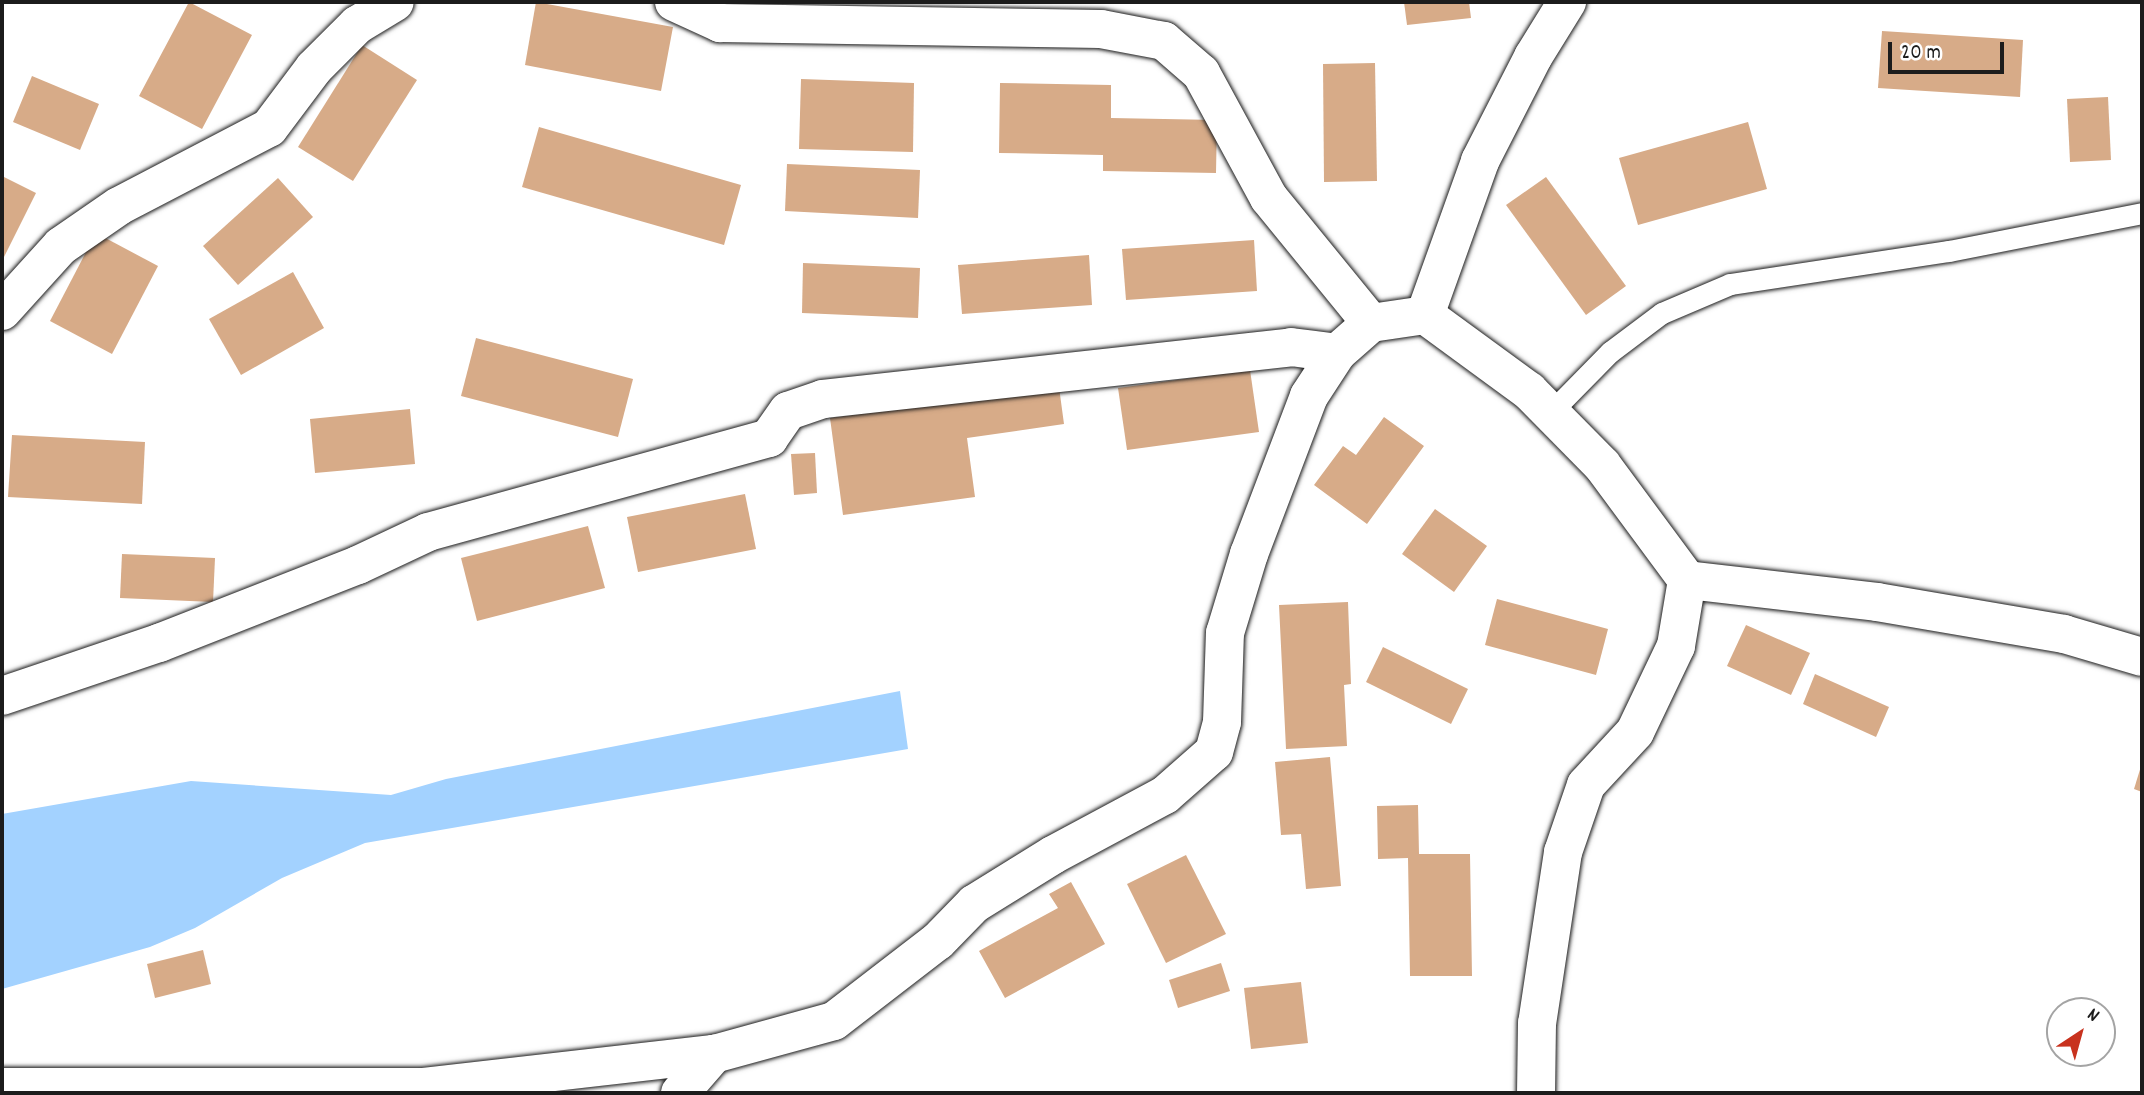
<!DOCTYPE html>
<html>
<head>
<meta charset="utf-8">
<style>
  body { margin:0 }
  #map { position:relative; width:2144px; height:1095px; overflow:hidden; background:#fff; font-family:Dekko,sans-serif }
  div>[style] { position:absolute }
  .water>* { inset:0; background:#a3d2ff }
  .building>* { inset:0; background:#d7ab88 }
  .roads { filter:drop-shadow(0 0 2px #1c1c1c) drop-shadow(0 0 2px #1c1c1c) }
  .lane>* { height:21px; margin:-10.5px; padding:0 10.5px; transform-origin:10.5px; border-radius:10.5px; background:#fff }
  .street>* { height:38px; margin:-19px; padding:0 19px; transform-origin:19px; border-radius:19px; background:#fff }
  span { translate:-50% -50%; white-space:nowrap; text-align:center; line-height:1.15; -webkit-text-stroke:6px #fff; paint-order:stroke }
  .frame { position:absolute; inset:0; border:4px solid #1c1c1c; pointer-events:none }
  .north { position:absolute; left:2046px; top:997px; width:70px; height:70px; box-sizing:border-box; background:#fff; border:2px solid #a4a4a4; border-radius:50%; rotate:36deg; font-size:19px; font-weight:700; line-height:28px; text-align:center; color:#1c1c1c }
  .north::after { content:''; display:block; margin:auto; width:24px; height:32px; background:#c8321e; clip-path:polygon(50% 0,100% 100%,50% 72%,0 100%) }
  .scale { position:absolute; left:1888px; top:42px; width:116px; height:32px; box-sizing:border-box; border:4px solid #1c1c1c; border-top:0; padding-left:9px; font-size:21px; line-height:24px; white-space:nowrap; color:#1c1c1c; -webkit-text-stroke:5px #fff; paint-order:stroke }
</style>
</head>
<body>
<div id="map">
  <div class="water">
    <i style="clip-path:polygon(900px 691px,908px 749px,365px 843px,282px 878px,195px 928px,150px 947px,2px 989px,2px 814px,191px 781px,391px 795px,446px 779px)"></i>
  </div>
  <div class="building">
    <i style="clip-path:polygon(189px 2px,252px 35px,202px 129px,139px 96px)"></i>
    <i style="clip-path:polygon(536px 2px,673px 27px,661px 91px,525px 65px)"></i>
    <i style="clip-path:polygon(1404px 2px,1469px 2px,1471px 18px,1407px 25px)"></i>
    <i style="clip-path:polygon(1882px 31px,2023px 40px,2020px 97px,1878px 88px)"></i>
    <i style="clip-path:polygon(362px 45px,417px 80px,353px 181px,298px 147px)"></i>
    <i style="clip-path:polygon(1375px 63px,1377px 181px,1324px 182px,1323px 64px)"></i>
    <i style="clip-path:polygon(32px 76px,99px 104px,80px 150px,13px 122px)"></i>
    <i style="clip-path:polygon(801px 79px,914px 83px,913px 152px,799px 149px)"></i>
    <i style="clip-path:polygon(1000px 83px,1111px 85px,1111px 118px,1217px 120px,1216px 173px,1103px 171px,1103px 155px,999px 153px)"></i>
    <i style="clip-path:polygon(2108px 97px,2111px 160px,2070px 162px,2067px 99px)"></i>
    <i style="clip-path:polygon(1748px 122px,1767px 189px,1638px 225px,1619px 158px)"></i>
    <i style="clip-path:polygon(539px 127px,741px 185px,724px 245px,522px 187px)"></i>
    <i style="clip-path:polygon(787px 164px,920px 170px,918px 218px,785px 211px)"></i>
    <i style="clip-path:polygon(2px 176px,36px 193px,2px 261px)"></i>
    <i style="clip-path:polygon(1546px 177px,1626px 286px,1586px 315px,1506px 205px)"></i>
    <i style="clip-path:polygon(278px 178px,313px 217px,238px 285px,203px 246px)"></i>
    <i style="clip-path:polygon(96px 233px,158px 266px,112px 354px,50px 321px)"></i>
    <i style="clip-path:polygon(1254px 240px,1257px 291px,1126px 300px,1122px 249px)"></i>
    <i style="clip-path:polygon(1089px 255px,1092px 305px,962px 314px,958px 265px)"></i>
    <i style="clip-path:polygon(803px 263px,920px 268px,918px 318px,802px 313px)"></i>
    <i style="clip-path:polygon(293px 272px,324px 328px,241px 375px,209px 319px)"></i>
    <i style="clip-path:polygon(476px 338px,633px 379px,618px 437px,461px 396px)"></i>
    <i style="clip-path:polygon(1250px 370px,1259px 432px,1127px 450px,1118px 388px)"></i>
    <i style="clip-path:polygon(1059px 387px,1064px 424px,967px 438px,975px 497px,843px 515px,830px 418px)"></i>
    <i style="clip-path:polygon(410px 409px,415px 464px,315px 473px,310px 419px)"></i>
    <i style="clip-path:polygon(1384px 417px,1424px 446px,1367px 524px,1314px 485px,1343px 446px,1356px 455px)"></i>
    <i style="clip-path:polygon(12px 435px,145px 442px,142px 504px,8px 497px)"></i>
    <i style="clip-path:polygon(815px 453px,817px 493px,794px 495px,791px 454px)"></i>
    <i style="clip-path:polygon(745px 494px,756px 549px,638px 572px,627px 517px)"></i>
    <i style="clip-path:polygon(1435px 509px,1487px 546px,1454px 592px,1402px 554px)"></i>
    <i style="clip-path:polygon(588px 526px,605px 588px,477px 621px,461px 558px)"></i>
    <i style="clip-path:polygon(122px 554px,215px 558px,213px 602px,120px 598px)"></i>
    <i style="clip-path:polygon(1497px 599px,1608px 629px,1596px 675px,1485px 645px)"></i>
    <i style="clip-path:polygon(1348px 602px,1351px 684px,1344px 685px,1347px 746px,1286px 749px,1279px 605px)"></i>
    <i style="clip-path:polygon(1746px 625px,1810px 653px,1791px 695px,1727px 666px)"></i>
    <i style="clip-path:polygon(1383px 647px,1468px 689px,1451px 724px,1366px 682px)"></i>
    <i style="clip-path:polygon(1815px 674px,1889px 707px,1876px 737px,1803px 704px)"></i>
    <i style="clip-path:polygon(1330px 757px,1341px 886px,1306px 889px,1301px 834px,1281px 835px,1275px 762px)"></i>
    <i style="clip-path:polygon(2142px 763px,2142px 792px,2134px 789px)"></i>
    <i style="clip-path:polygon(1418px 805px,1419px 854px,1470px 854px,1472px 976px,1410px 976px,1408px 858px,1378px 859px,1377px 806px)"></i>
    <i style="clip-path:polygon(1186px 855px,1226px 934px,1166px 963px,1127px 884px)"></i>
    <i style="clip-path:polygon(1071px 882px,1105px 944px,1005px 998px,979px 951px,1058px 908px,1049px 894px)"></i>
    <i style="clip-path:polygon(203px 950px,211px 984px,155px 998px,147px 964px)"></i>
    <i style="clip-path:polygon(1221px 963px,1230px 991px,1178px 1008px,1169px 980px)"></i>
    <i style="clip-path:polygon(1301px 982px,1308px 1043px,1251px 1049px,1244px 988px)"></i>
  </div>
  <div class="roads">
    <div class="lane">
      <i style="left:1550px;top:413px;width:86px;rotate:-45.5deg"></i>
      <i style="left:1610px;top:352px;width:65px;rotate:-36.9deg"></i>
      <i style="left:1662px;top:313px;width:74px;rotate:-23.1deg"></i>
      <i style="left:1730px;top:284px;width:221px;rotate:-8.6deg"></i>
      <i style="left:1949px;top:251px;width:197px;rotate:-11.1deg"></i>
    </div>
    <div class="street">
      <i style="left:674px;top:2px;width:51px;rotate:24.5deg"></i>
      <i style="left:720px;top:23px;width:381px;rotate:0.9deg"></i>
      <i style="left:1101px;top:29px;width:64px;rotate:10.8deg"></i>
      <i style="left:1164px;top:41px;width:49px;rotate:40.9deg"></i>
      <i style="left:1201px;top:73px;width:142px;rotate:61.5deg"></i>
      <i style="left:1269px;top:198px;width:161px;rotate:50.8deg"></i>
      <i style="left:2px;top:311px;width:88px;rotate:-47.8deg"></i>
      <i style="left:61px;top:246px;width:70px;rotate:-34.6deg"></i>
      <i style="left:119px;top:206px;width:169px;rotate:-27.5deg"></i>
      <i style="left:269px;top:128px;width:75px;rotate:-53.1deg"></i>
      <i style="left:314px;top:68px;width:61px;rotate:-45deg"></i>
      <i style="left:357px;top:25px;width:44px;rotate:-31.2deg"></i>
      <i style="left:1425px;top:315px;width:164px;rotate:-70.3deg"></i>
      <i style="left:1480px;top:161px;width:117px;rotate:-63deg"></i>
      <i style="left:1533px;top:57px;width:65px;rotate:-58.3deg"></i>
      <i style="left:1687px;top:580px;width:191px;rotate:6.6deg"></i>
      <i style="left:1877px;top:602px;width:190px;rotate:9.7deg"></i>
      <i style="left:2064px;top:634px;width:81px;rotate:16.4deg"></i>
      <i style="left:2px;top:696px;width:166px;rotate:-18.7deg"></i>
      <i style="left:159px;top:643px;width:214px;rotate:-21.4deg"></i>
      <i style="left:358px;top:565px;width:77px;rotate:-25.2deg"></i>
      <i style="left:428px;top:532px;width:354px;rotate:-15.4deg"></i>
      <i style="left:769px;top:438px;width:33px;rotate:-55deg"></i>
      <i style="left:788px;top:411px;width:37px;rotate:-19deg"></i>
      <i style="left:823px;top:399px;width:471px;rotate:-6.3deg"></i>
      <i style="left:1291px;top:347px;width:46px;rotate:7.4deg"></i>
      <i style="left:2px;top:1087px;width:421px"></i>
      <i style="left:423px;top:1087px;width:293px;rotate:-6.5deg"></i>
      <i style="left:714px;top:1054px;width:124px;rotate:-15.4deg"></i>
      <i style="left:834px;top:1021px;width:131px;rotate:-37.6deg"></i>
      <i style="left:938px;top:941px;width:52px;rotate:-45.8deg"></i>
      <i style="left:974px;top:904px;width:93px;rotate:-31.8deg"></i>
      <i style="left:1053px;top:855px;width:127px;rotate:-28.2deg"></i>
      <i style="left:1165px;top:795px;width:65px;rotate:-41.3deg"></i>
      <i style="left:1214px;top:752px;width:31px;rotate:-75deg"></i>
      <i style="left:1222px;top:722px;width:89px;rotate:-88.1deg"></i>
      <i style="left:1225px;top:633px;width:83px;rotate:-73.1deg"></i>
      <i style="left:1249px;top:554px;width:169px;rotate:-69.2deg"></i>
      <i style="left:1309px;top:396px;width:51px;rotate:-56.9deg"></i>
      <i style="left:1337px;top:353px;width:45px;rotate:-41.4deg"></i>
      <i style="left:1371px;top:323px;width:55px;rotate:-8.4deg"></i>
      <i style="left:1425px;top:315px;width:129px;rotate:36.2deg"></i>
      <i style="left:1529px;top:391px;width:104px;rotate:45.4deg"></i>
      <i style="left:1602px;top:465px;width:143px;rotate:53.5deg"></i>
      <i style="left:1687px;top:580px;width:67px;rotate:99.5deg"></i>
      <i style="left:1676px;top:646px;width:95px;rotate:115.5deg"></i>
      <i style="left:1635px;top:732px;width:72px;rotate:132.8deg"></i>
      <i style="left:1586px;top:785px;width:71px;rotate:108.9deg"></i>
      <i style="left:1563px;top:852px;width:173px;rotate:98.6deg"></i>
      <i style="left:1537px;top:1023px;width:70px;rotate:90.8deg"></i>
      <i style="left:680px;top:1093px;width:52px;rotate:-48.9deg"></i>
    </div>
  </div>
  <div class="frame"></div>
  <div class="north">N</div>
  <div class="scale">20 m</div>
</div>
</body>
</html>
